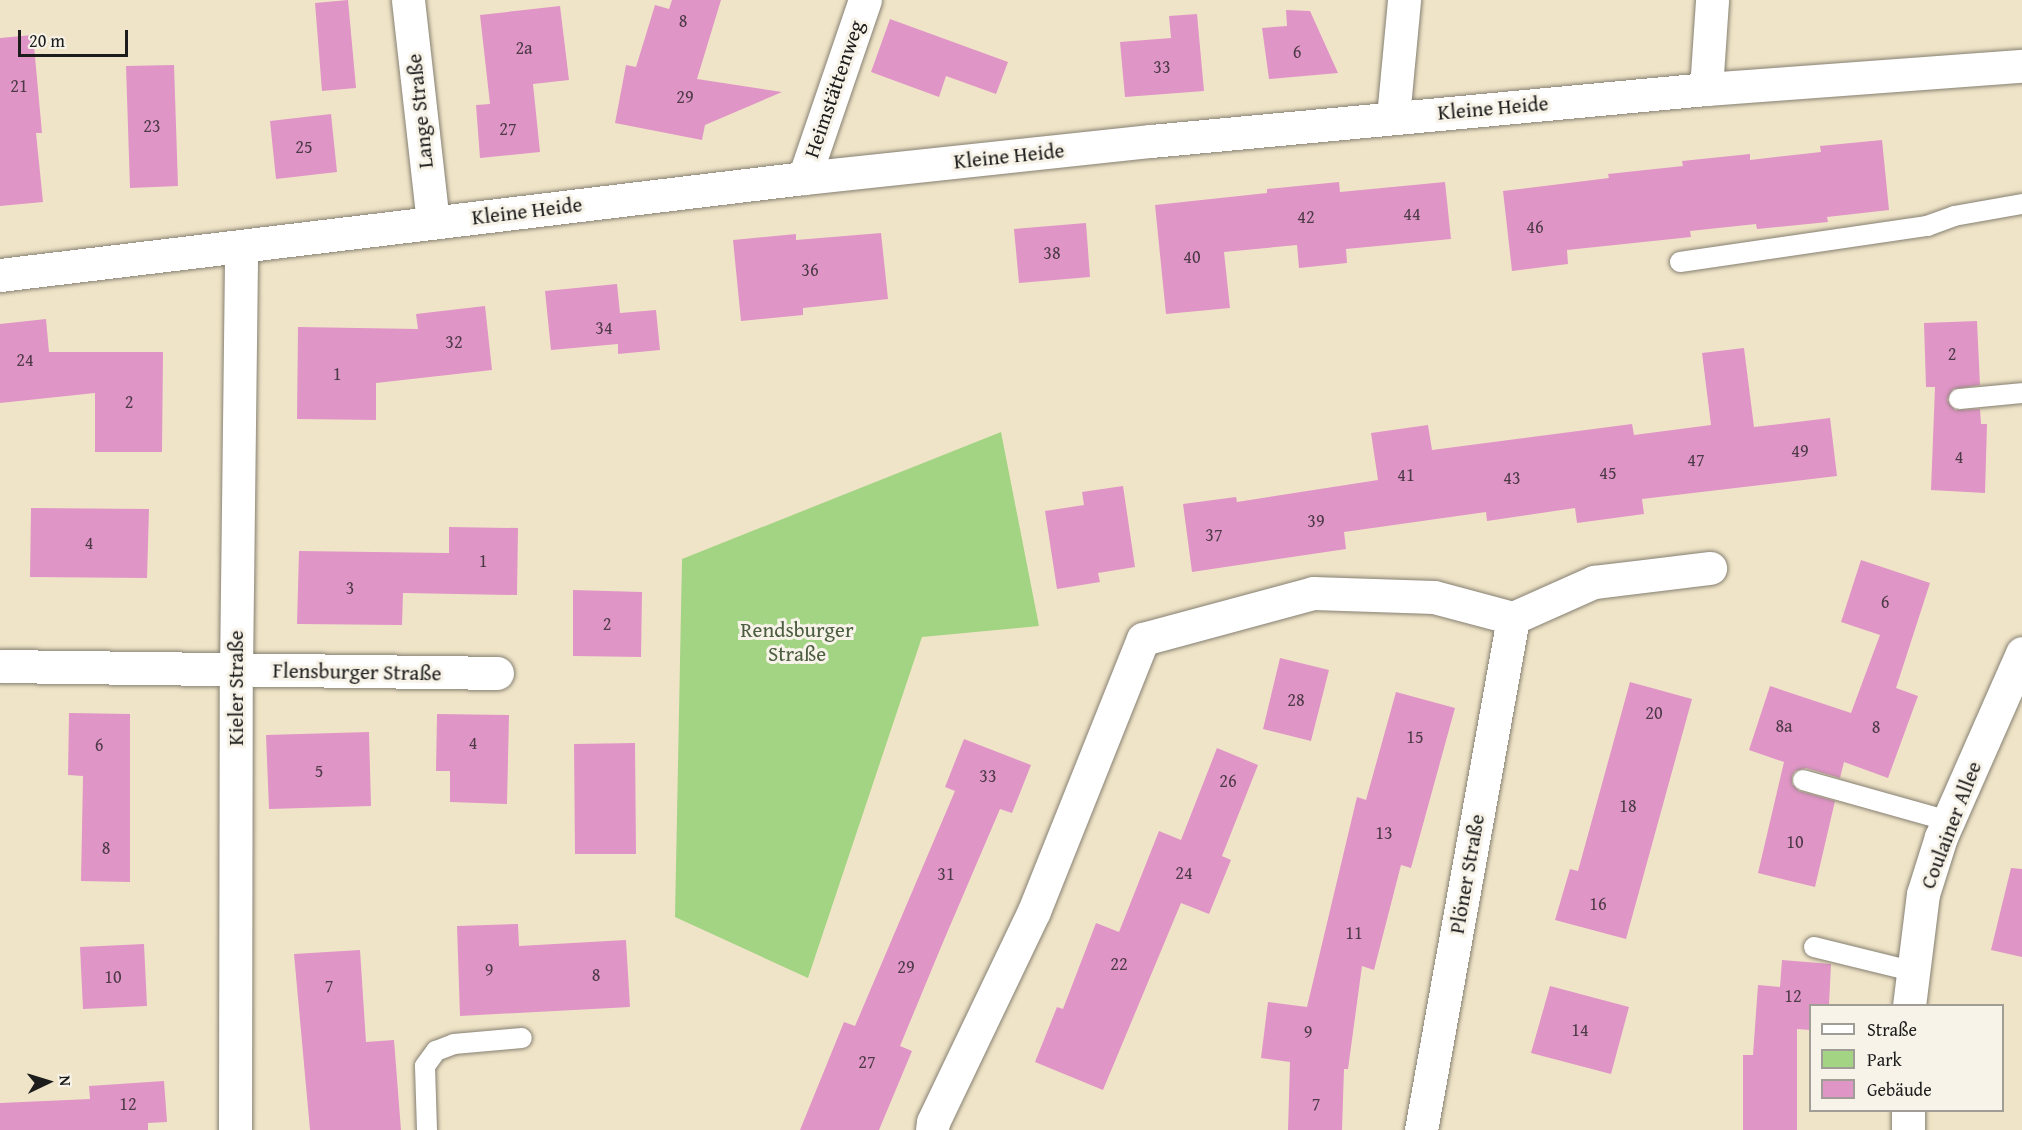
<!DOCTYPE html>
<html>
<head>
<meta charset="utf-8">
<style>
  body { margin:0 }
  #map { position:relative; width:2022px; height:1130px; overflow:hidden; background:#f0e4c8; font-family:"Gentium Book Plus",serif }
  div>[style] { position:absolute }
  .green>* { inset:0; background:#a2d483 }
  .building>* { inset:0; background:#e095c7 }
  .roads { filter:drop-shadow(0 0 2px #868072) drop-shadow(0 0 2px #868072) }
  .service>* { height:20px; margin:-10px; padding:0 10px; transform-origin:10px; border-radius:10px; background:#fff }
  .minor>* { height:33px; margin:-16.5px; padding:0 16.5px; transform-origin:16.5px; border-radius:16.5px; background:#fff }
  span { translate:-50% -50%; white-space:nowrap; text-align:center; line-height:1.15; -webkit-text-stroke:6px #f7f3e8; paint-order:stroke }
  .number-label { font-size:18px; color:#4d3a47 }
  .number-label span { -webkit-text-stroke-width:0 }
  .street-label { font-size:21px; color:#1c1c1c }
  .park-label { font-size:21px; color:#4b5c40 }
  .legend { position:absolute; left:1809px; top:1004px; width:195px; height:108px; box-sizing:border-box; background:#f7f3e8; border:2px solid #9f9d96; margin:0; padding:8px 10px; list-style:none; font-size:18px; color:#1c1c1c }
  .legend li { display:flex; align-items:center; gap:12px; height:30px }
  .legend b { width:30px; border:2px solid #9f9d96 }
  .north { position:absolute; left:18px; top:1052px; width:60px; height:60px; -webkit-text-stroke:4px #f7f3e8; paint-order:stroke; rotate:86deg; font-size:16px; font-weight:700; line-height:24px; text-align:center; color:#1c1c1c }
  .north::after { content:''; display:block; margin:auto; width:21px; height:27px; background:#1c1c1c; clip-path:polygon(50% 0,100% 100%,50% 72%,0 100%) }
  .scale { position:absolute; left:18px; top:30px; width:110px; height:27px; box-sizing:border-box; border:3px solid #1c1c1c; border-top:0; padding-left:8px; font-size:18px; line-height:21px; white-space:nowrap; color:#1c1c1c; -webkit-text-stroke:4px #f7f3e8; paint-order:stroke }
</style>
</head>
<body>
<div id="map">
  <div class="green">
    <i style="clip-path:polygon(1001px 432px,1039px 626px,922px 637px,808px 978px,675px 917px,682px 559px)"></i>
  </div>
  <div class="building">
    <i style="clip-path:polygon(348px 0,356px 88px,322px 91px,315px 3px)"></i>
    <i style="clip-path:polygon(672px 0,721px 0,697px 79px,782px 92px,705px 125px,702px 140px,615px 123px,626px 65px,636px 67px,655px 5px,669px 9px)"></i>
    <i style="clip-path:polygon(560px 6px,569px 80px,533px 84px,540px 152px,480px 158px,476px 105px,490px 104px,480px 15px)"></i>
    <i style="clip-path:polygon(1286px 10px,1310px 11px,1338px 73px,1269px 79px,1262px 28px,1287px 26px)"></i>
    <i style="clip-path:polygon(1197px 14px,1204px 91px,1125px 97px,1120px 42px,1171px 38px,1169px 16px)"></i>
    <i style="clip-path:polygon(890px 19px,1008px 62px,996px 94px,946px 76px,939px 97px,871px 72px)"></i>
    <i style="clip-path:polygon(33px 35px,42px 133px,36px 133px,43px 202px,0 206px,0 38px)"></i>
    <i style="clip-path:polygon(174px 65px,178px 186px,130px 188px,126px 66px)"></i>
    <i style="clip-path:polygon(331px 114px,337px 172px,276px 179px,270px 121px)"></i>
    <i style="clip-path:polygon(1882px 140px,1889px 210px,1827px 217px,1828px 222px,1757px 229px,1756px 224px,1690px 231px,1691px 237px,1567px 250px,1568px 264px,1512px 271px,1503px 191px,1609px 178px,1608px 174px,1683px 166px,1682px 161px,1750px 154px,1750px 160px,1821px 152px,1820px 146px)"></i>
    <i style="clip-path:polygon(1339px 182px,1340px 192px,1445px 182px,1451px 239px,1346px 249px,1347px 263px,1299px 268px,1297px 245px,1224px 252px,1230px 308px,1166px 314px,1155px 205px,1267px 193px,1267px 189px)"></i>
    <i style="clip-path:polygon(1086px 223px,1090px 277px,1019px 283px,1014px 229px)"></i>
    <i style="clip-path:polygon(881px 233px,888px 299px,803px 308px,803px 315px,741px 321px,733px 240px,796px 234px,796px 240px)"></i>
    <i style="clip-path:polygon(617px 284px,620px 313px,656px 310px,660px 350px,618px 354px,618px 344px,551px 350px,545px 291px)"></i>
    <i style="clip-path:polygon(485px 306px,492px 370px,376px 383px,376px 420px,297px 419px,298px 327px,418px 329px,416px 314px)"></i>
    <i style="clip-path:polygon(46px 319px,49px 352px,163px 352px,162px 452px,95px 452px,95px 393px,0 403px,0 324px)"></i>
    <i style="clip-path:polygon(1977px 321px,1980px 385px,1953px 389px,1947px 400px,1955px 410px,1980px 409px,1981px 424px,1987px 424px,1985px 493px,1931px 490px,1935px 387px,1926px 387px,1924px 323px)"></i>
    <i style="clip-path:polygon(1744px 348px,1754px 427px,1830px 418px,1837px 476px,1642px 499px,1644px 514px,1577px 523px,1575px 508px,1487px 521px,1486px 512px,1344px 532px,1346px 549px,1192px 572px,1183px 504px,1236px 497px,1237px 502px,1378px 480px,1371px 433px,1428px 425px,1432px 450px,1632px 424px,1634px 435px,1711px 425px,1702px 353px)"></i>
    <i style="clip-path:polygon(1123px 486px,1135px 567px,1098px 573px,1100px 582px,1057px 589px,1045px 511px,1084px 505px,1082px 492px)"></i>
    <i style="clip-path:polygon(31px 508px,149px 509px,147px 578px,30px 577px)"></i>
    <i style="clip-path:polygon(449px 527px,518px 528px,517px 595px,403px 593px,402px 625px,297px 624px,299px 551px,449px 553px)"></i>
    <i style="clip-path:polygon(1861px 560px,1930px 583px,1896px 688px,1918px 696px,1888px 778px,1844px 762px,1840px 778px,1806px 768px,1795px 771px,1792px 776px,1792px 784px,1799px 791px,1835px 801px,1815px 887px,1758px 873px,1784px 762px,1749px 750px,1770px 686px,1851px 713px,1880px 635px,1841px 622px)"></i>
    <i style="clip-path:polygon(573px 590px,642px 592px,641px 657px,573px 656px)"></i>
    <i style="clip-path:polygon(1280px 658px,1329px 670px,1311px 741px,1263px 729px)"></i>
    <i style="clip-path:polygon(1630px 682px,1692px 699px,1626px 939px,1555px 920px,1570px 869px,1578px 871px)"></i>
    <i style="clip-path:polygon(1396px 692px,1455px 708px,1411px 868px,1401px 865px,1374px 970px,1362px 966px,1348px 1069px,1344px 1069px,1342px 1130px,1288px 1130px,1290px 1062px,1261px 1058px,1268px 1002px,1307px 1007px,1357px 797px,1366px 800px)"></i>
    <i style="clip-path:polygon(69px 713px,130px 714px,130px 882px,81px 881px,83px 776px,68px 775px)"></i>
    <i style="clip-path:polygon(437px 714px,509px 715px,507px 804px,450px 802px,450px 771px,436px 771px)"></i>
    <i style="clip-path:polygon(369px 732px,371px 806px,269px 809px,266px 735px)"></i>
    <i style="clip-path:polygon(964px 739px,1031px 765px,1012px 813px,1000px 809px,941px 947px,900px 1046px,912px 1051px,879px 1130px,800px 1130px,844px 1022px,855px 1026px,955px 791px,945px 787px)"></i>
    <i style="clip-path:polygon(635px 743px,636px 854px,575px 854px,574px 744px)"></i>
    <i style="clip-path:polygon(1217px 748px,1258px 765px,1222px 856px,1231px 860px,1209px 914px,1181px 903px,1103px 1090px,1035px 1062px,1057px 1007px,1063px 1009px,1096px 923px,1119px 932px,1159px 831px,1181px 840px)"></i>
    <i style="clip-path:polygon(2011px 868px,2022px 869px,2022px 957px,1991px 950px)"></i>
    <i style="clip-path:polygon(518px 924px,519px 946px,626px 940px,630px 1007px,460px 1016px,457px 926px)"></i>
    <i style="clip-path:polygon(144px 944px,147px 1006px,83px 1009px,80px 947px)"></i>
    <i style="clip-path:polygon(360px 950px,366px 1042px,394px 1040px,401px 1130px,310px 1130px,294px 954px)"></i>
    <i style="clip-path:polygon(1782px 960px,1831px 964px,1829px 1005px,1810px 1005px,1810px 1030px,1797px 1029px,1797px 1130px,1743px 1130px,1743px 1055px,1753px 1055px,1758px 985px,1780px 987px)"></i>
    <i style="clip-path:polygon(1550px 986px,1629px 1007px,1611px 1074px,1531px 1053px)"></i>
    <i style="clip-path:polygon(164px 1081px,167px 1122px,148px 1123px,148px 1130px,0 1130px,0 1103px,90px 1099px,89px 1086px)"></i>
  </div>
  <div class="roads">
    <div class="service">
      <i style="left:1680px;top:262px;width:250px;rotate:-8.3deg"></i>
      <i style="left:1927px;top:226px;width:29px;rotate:-20deg"></i>
      <i style="left:1954px;top:216px;width:69px;rotate:-10deg"></i>
      <i style="left:1959px;top:399px;width:63px;rotate:-5.4deg"></i>
      <i style="left:1803px;top:780px;width:152px;rotate:15.7deg"></i>
      <i style="left:1814px;top:947px;width:101px;rotate:13.8deg"></i>
      <i style="left:427px;top:1130px;width:64px;rotate:-91.8deg"></i>
      <i style="left:425px;top:1066px;width:19px;rotate:-54deg"></i>
      <i style="left:436px;top:1051px;width:19px;rotate:-21deg"></i>
      <i style="left:454px;top:1044px;width:68px;rotate:-5deg"></i>
    </div>
    <div class="minor">
      <i style="left:408px;top:0;width:223px;rotate:83.6deg"></i>
      <i style="left:1706px;top:89px;width:89px;rotate:-86.1deg"></i>
      <i style="left:1393px;top:117px;width:118px;rotate:-84.6deg"></i>
      <i style="left:804px;top:178px;width:188px;rotate:-71.1deg"></i>
      <i style="left:0;top:275px;width:810px;rotate:-6.88deg"></i>
      <i style="left:804px;top:178px;width:349px;rotate:-6.1deg"></i>
      <i style="left:1151px;top:141px;width:557px;rotate:-5.35deg"></i>
      <i style="left:1706px;top:89px;width:317px;rotate:-4.2deg"></i>
      <i style="left:1px;top:666px;width:496px;rotate:0.8deg"></i>
      <i style="left:1909px;top:1006px;width:113px;rotate:-82.9deg"></i>
      <i style="left:1923px;top:894px;width:60px;rotate:-72.5deg"></i>
      <i style="left:1941px;top:837px;width:201px;rotate:-66.2deg"></i>
      <i style="left:235px;top:1130px;width:460px;rotate:-89.9deg"></i>
      <i style="left:236px;top:670px;width:423px;rotate:-89.3deg"></i>
      <i style="left:932px;top:1130px;width:8px;rotate:-83deg"></i>
      <i style="left:933px;top:1122px;width:234px;rotate:-64.4deg"></i>
      <i style="left:1034px;top:911px;width:293px;rotate:-68.2deg"></i>
      <i style="left:1143px;top:639px;width:176px;rotate:-15.1deg"></i>
      <i style="left:1313px;top:593px;width:121px;rotate:1.9deg"></i>
      <i style="left:1434px;top:597px;width:82px;rotate:14.9deg"></i>
      <i style="left:1513px;top:618px;width:89px;rotate:-24deg"></i>
      <i style="left:1594px;top:582px;width:117px;rotate:-6.9deg"></i>
      <i style="left:1421px;top:1130px;width:520px;rotate:-79.81deg"></i>
      <i style="left:1908px;top:1130px;width:20px;rotate:-90deg"></i>
    </div>
  </div>
  <div class="number-label">
    <span style="left:683px;top:21px">8</span>
    <span style="left:524px;top:48px">2a</span>
    <span style="left:1297px;top:52px">6</span>
    <span style="left:1162px;top:67px">33</span>
    <span style="left:19px;top:86px">21</span>
    <span style="left:685px;top:97px">29</span>
    <span style="left:152px;top:126px">23</span>
    <span style="left:508px;top:129px">27</span>
    <span style="left:304px;top:147px">25</span>
    <span style="left:1412px;top:214px">44</span>
    <span style="left:1306px;top:217px">42</span>
    <span style="left:1535px;top:227px">46</span>
    <span style="left:1052px;top:253px">38</span>
    <span style="left:1192px;top:257px">40</span>
    <span style="left:810px;top:270px">36</span>
    <span style="left:604px;top:328px">34</span>
    <span style="left:454px;top:342px">32</span>
    <span style="left:1952px;top:354px">2</span>
    <span style="left:25px;top:360px">24</span>
    <span style="left:337px;top:374px">1</span>
    <span style="left:129px;top:402px">2</span>
    <span style="left:1800px;top:451px">49</span>
    <span style="left:1959px;top:457px">4</span>
    <span style="left:1696px;top:460px">47</span>
    <span style="left:1608px;top:473px">45</span>
    <span style="left:1406px;top:475px">41</span>
    <span style="left:1512px;top:478px">43</span>
    <span style="left:1316px;top:521px">39</span>
    <span style="left:1214px;top:535px">37</span>
    <span style="left:89px;top:543px">4</span>
    <span style="left:483px;top:561px">1</span>
    <span style="left:350px;top:588px">3</span>
    <span style="left:1885px;top:602px">6</span>
    <span style="left:607px;top:624px">2</span>
    <span style="left:1296px;top:700px">28</span>
    <span style="left:1654px;top:713px">20</span>
    <span style="left:1784px;top:726px">8a</span>
    <span style="left:1876px;top:727px">8</span>
    <span style="left:1415px;top:737px">15</span>
    <span style="left:473px;top:743px">4</span>
    <span style="left:99px;top:745px">6</span>
    <span style="left:319px;top:771px">5</span>
    <span style="left:988px;top:776px">33</span>
    <span style="left:1228px;top:781px">26</span>
    <span style="left:1628px;top:806px">18</span>
    <span style="left:1384px;top:833px">13</span>
    <span style="left:1795px;top:842px">10</span>
    <span style="left:106px;top:848px">8</span>
    <span style="left:1184px;top:873px">24</span>
    <span style="left:946px;top:874px">31</span>
    <span style="left:1598px;top:904px">16</span>
    <span style="left:1354px;top:933px">11</span>
    <span style="left:1119px;top:964px">22</span>
    <span style="left:906px;top:967px">29</span>
    <span style="left:489px;top:970px">9</span>
    <span style="left:596px;top:975px">8</span>
    <span style="left:113px;top:977px">10</span>
    <span style="left:329px;top:986px">7</span>
    <span style="left:1793px;top:996px">12</span>
    <span style="left:1580px;top:1030px">14</span>
    <span style="left:1308px;top:1032px">9</span>
    <span style="left:867px;top:1062px">27</span>
    <span style="left:128px;top:1104px">12</span>
    <span style="left:1316px;top:1104px">7</span>
  </div>
  <div class="street-label">
    <span style="left:834px;top:89px;rotate:-71deg">Heimstättenweg</span>
    <span style="left:1493px;top:108px;rotate:-5deg">Kleine Heide</span>
    <span style="left:420px;top:111px;rotate:-96deg">Lange Straße</span>
    <span style="left:1009px;top:156px;rotate:-6deg">Kleine Heide</span>
    <span style="left:527px;top:211px;rotate:-7deg">Kleine Heide</span>
    <span style="left:357px;top:672px;rotate:1deg">Flensburger Straße</span>
    <span style="left:236px;top:688px;rotate:-90deg">Kieler Straße</span>
    <span style="left:1951px;top:825px;rotate:-69deg">Coulainer Allee</span>
    <span style="left:1467px;top:874px;rotate:-80deg">Plöner Straße</span>
  </div>
  <div class="park-label">
    <span style="left:797px;top:642px">Rendsburger<br>Straße</span>
  </div>
  <ul class="legend">
  <li><b style="height:8px;background:#fff"></b>Straße</li>
  <li><b style="height:16px;background:#a2d483"></b>Park</li>
  <li><b style="height:16px;background:#e095c7"></b>Gebäude</li>
  </ul>
  <div class="north">N</div>
  <div class="scale">20 m</div>
</div>
</body>
</html>
